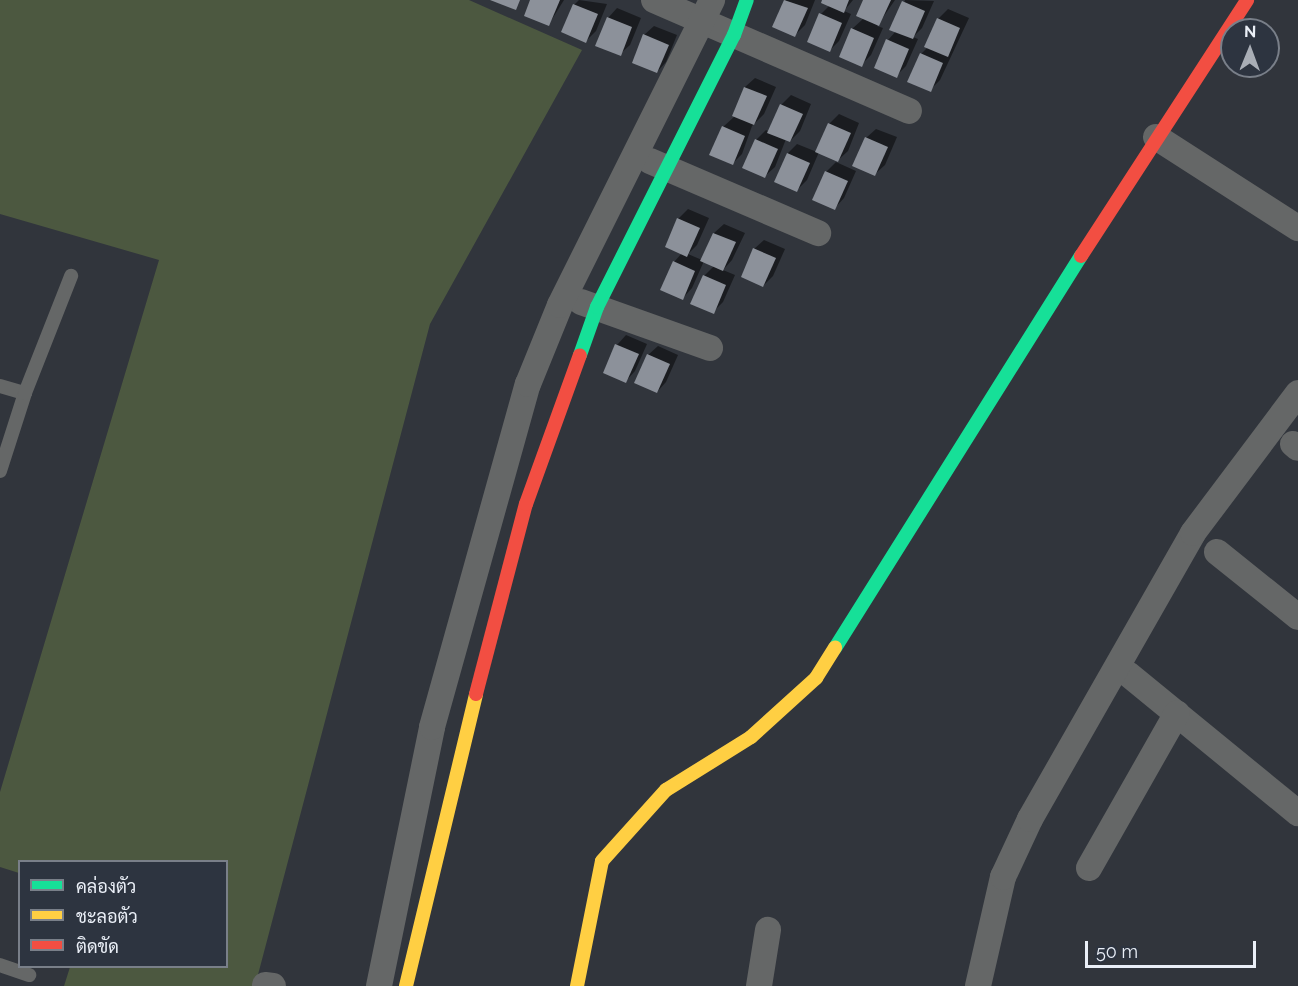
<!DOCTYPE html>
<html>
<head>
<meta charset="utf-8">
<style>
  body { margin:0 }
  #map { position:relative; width:1298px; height:986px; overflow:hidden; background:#31353c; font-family:Raleway,Sarabun,sans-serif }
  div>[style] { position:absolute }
  .green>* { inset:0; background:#4c5840 }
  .shadow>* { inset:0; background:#0007 }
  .building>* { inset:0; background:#8c919a }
  .lane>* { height:14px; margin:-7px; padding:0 7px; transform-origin:7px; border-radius:7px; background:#656767 }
  .street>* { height:26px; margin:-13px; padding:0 13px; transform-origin:13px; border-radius:13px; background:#656767 }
  .fast>* { height:14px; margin:-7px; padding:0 7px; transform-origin:7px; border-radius:7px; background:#16e098 }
  .slow>* { height:14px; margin:-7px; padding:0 7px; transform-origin:7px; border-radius:7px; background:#ffcf43 }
  .jam>* { height:14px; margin:-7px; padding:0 7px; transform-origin:7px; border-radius:7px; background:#f24e42 }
  span { translate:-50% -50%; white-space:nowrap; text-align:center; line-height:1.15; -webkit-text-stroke:6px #2d3440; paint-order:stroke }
  .legend { position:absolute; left:18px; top:860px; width:210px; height:108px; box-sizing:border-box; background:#2d3440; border:2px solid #797f89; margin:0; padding:8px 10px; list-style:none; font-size:18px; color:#eaeff7 }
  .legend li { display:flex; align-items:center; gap:12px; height:30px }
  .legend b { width:30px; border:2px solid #797f89 }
  .north { position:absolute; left:1220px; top:18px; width:60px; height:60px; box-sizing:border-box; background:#2d3440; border:2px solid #797f89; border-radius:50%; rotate:1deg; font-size:16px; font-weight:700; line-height:24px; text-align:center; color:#eaeff7 }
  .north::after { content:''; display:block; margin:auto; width:21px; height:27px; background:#a9aeb6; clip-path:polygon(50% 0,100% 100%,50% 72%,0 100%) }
  .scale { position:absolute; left:1085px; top:941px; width:171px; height:27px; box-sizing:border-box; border:3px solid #eaeff7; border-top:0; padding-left:8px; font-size:18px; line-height:21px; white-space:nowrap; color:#eaeff7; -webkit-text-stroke:4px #2d3440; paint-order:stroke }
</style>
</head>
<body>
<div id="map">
  <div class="green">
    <i style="clip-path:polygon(0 0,469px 0,582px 50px,430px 324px,255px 986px,64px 986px,70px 967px,226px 966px,226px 862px,20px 862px,19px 873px,0 867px,0 792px,159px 260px,0 214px)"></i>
  </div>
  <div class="shadow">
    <i style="clip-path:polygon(532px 0,564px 0,549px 24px)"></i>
    <i style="clip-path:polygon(579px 0,607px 4px,596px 31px,586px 41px,574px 5px)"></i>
    <i style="clip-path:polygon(786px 0,815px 0,805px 25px,795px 35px,774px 26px)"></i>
    <i style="clip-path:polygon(824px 0,853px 0,844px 11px,851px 14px,839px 41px,830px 50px,821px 14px,830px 5px)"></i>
    <i style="clip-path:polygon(865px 0,895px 0,877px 26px,883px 28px,871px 55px,861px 65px,852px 29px,864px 18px)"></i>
    <i style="clip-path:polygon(905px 0,934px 1px,922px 28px,913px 37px,918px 39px,906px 66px,896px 76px,888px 40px,896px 31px)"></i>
    <i style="clip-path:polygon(617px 8px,641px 18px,630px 45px,620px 54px,608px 18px)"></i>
    <i style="clip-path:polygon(948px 9px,969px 18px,940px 80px,930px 90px,921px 54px,928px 47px,938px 19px)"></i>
    <i style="clip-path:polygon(654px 26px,677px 35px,666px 62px,657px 72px,644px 35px)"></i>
    <i style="clip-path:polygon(755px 78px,776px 87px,764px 114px,752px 126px,742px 154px,732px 164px,723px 127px,735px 116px,745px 87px)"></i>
    <i style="clip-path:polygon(791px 95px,811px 104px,800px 131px,790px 141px,786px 139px,775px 167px,765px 176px,756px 140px,766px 130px,769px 132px,781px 105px)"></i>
    <i style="clip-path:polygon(839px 114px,859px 123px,848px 151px,836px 162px,856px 171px,844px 198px,835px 208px,826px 172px,838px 160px,819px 152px,807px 180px,797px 190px,788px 153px,797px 144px,817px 152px,829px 124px)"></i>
    <i style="clip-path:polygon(876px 129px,897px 137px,885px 165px,875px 174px,866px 138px)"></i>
    <i style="clip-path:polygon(688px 209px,709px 218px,697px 245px,688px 254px,702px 260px,714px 233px,724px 224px,745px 233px,732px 260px,723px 270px,735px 275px,723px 302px,713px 312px,704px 276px,714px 266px,704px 261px,692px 288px,683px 298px,674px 262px,682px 253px,678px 219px)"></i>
    <i style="clip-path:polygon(764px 240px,785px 249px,773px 276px,763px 286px,754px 249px)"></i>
    <i style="clip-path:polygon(626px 335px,647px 344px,635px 371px,626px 381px,617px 345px)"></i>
    <i style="clip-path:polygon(658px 346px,678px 355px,666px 382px,657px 392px,648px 355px)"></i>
  </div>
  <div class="building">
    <i style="clip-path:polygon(490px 0,520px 0,516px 10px)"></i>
    <i style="clip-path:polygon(530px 0,560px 0,549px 26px,524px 16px)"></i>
    <i style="clip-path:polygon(784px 0,808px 8px,795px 37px,772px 27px)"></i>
    <i style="clip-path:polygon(822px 0,849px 0,844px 13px,821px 3px)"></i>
    <i style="clip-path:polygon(863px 0,891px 0,879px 26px,856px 16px)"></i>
    <i style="clip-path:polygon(902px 1px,925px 11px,913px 39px,889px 30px)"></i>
    <i style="clip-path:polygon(573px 4px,598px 14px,586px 43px,561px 32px)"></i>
    <i style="clip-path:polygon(819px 13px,842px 23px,830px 52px,807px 42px)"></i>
    <i style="clip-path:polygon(607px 17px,632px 27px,621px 56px,595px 46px)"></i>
    <i style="clip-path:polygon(937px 18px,960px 28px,948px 57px,924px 47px)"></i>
    <i style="clip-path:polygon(851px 28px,874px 38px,862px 67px,839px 57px)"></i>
    <i style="clip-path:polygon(643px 34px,669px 45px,657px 73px,632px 63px)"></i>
    <i style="clip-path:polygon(886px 39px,909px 49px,897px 78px,874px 68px)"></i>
    <i style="clip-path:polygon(920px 53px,943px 63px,931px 92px,907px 82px)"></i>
    <i style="clip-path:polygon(744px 87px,767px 96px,754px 125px,732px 116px)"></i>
    <i style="clip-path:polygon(780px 104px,803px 114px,790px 142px,767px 133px)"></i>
    <i style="clip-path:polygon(828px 123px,851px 133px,838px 162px,815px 152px)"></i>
    <i style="clip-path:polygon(722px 126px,745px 136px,733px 165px,709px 155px)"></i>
    <i style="clip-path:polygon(865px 137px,888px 147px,875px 176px,852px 166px)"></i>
    <i style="clip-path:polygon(755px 139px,778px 149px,765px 178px,742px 168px)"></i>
    <i style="clip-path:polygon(787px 153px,810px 163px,797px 192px,774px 182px)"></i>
    <i style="clip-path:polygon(825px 171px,848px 181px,835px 210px,812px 200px)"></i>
    <i style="clip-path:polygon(677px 218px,700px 228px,687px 257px,665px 247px)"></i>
    <i style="clip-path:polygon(713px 233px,736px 242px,723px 271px,700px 261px)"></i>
    <i style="clip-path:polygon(753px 248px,776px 258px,763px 287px,741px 277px)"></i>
    <i style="clip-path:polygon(673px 261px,695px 271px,683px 300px,660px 290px)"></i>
    <i style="clip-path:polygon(703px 275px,726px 285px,714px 314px,690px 304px)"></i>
    <i style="clip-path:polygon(615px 344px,639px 354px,626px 383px,603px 373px)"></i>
    <i style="clip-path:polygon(647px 354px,670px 364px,657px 393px,634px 383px)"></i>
  </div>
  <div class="lane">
    <i style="left:0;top:386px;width:26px;rotate:16deg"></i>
    <i style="left:25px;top:393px;width:82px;rotate:107.8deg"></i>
    <i style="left:25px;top:393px;width:126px;rotate:-68.5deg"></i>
    <i style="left:0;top:965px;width:31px;rotate:19deg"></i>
  </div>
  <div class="street">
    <i style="left:654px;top:0;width:278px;rotate:23.5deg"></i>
    <i style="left:1156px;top:137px;width:169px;rotate:32.7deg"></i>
    <i style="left:650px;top:161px;width:183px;rotate:23.2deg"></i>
    <i style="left:581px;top:302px;width:137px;rotate:19.6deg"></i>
    <i style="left:1293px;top:444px;width:6px;rotate:39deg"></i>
    <i style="left:1217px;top:552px;width:104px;rotate:38.7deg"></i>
    <i style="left:1128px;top:674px;width:220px;rotate:39.3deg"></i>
    <i style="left:1089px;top:868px;width:178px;rotate:-60.4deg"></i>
    <i style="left:265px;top:985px;width:8px;rotate:7deg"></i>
    <i style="left:379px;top:986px;width:264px;rotate:-78.4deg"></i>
    <i style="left:432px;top:727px;width:356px;rotate:-74.4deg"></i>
    <i style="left:528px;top:384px;width:85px;rotate:-67.9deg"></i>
    <i style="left:560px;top:305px;width:341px;rotate:-63.5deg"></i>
    <i style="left:759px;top:986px;width:57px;rotate:-80.9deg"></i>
    <i style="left:978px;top:986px;width:112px;rotate:-77.1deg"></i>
    <i style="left:1003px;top:877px;width:64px;rotate:-65deg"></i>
    <i style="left:1030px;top:819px;width:329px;rotate:-60.3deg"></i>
    <i style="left:1193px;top:533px;width:175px;rotate:-53.1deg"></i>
  </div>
  <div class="fast">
    <i style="left:580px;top:355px;width:51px;rotate:-70.5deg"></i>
    <i style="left:597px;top:307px;width:305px;rotate:-63.3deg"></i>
    <i style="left:734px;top:35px;width:37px;rotate:-70deg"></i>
    <i style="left:835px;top:648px;width:463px;rotate:-57.9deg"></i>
  </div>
  <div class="slow">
    <i style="left:406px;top:986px;width:300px;rotate:-76.5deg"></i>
    <i style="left:577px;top:986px;width:127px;rotate:-78.7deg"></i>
    <i style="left:602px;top:861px;width:96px;rotate:-48deg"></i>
    <i style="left:666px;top:790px;width:100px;rotate:-31.9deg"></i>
    <i style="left:751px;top:737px;width:88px;rotate:-42.2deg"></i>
    <i style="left:816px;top:678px;width:36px;rotate:-58deg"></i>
  </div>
  <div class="jam">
    <i style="left:1081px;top:256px;width:305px;rotate:-57deg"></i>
    <i style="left:476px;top:694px;width:196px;rotate:-75.3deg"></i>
    <i style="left:526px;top:504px;width:158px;rotate:-70.1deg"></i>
  </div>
  <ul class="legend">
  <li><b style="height:8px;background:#16e098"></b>คล่องตัว</li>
  <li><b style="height:8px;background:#ffcf43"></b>ชะลอตัว</li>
  <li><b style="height:8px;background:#f24e42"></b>ติดขัด</li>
  </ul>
  <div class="north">N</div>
  <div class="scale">50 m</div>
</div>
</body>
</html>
